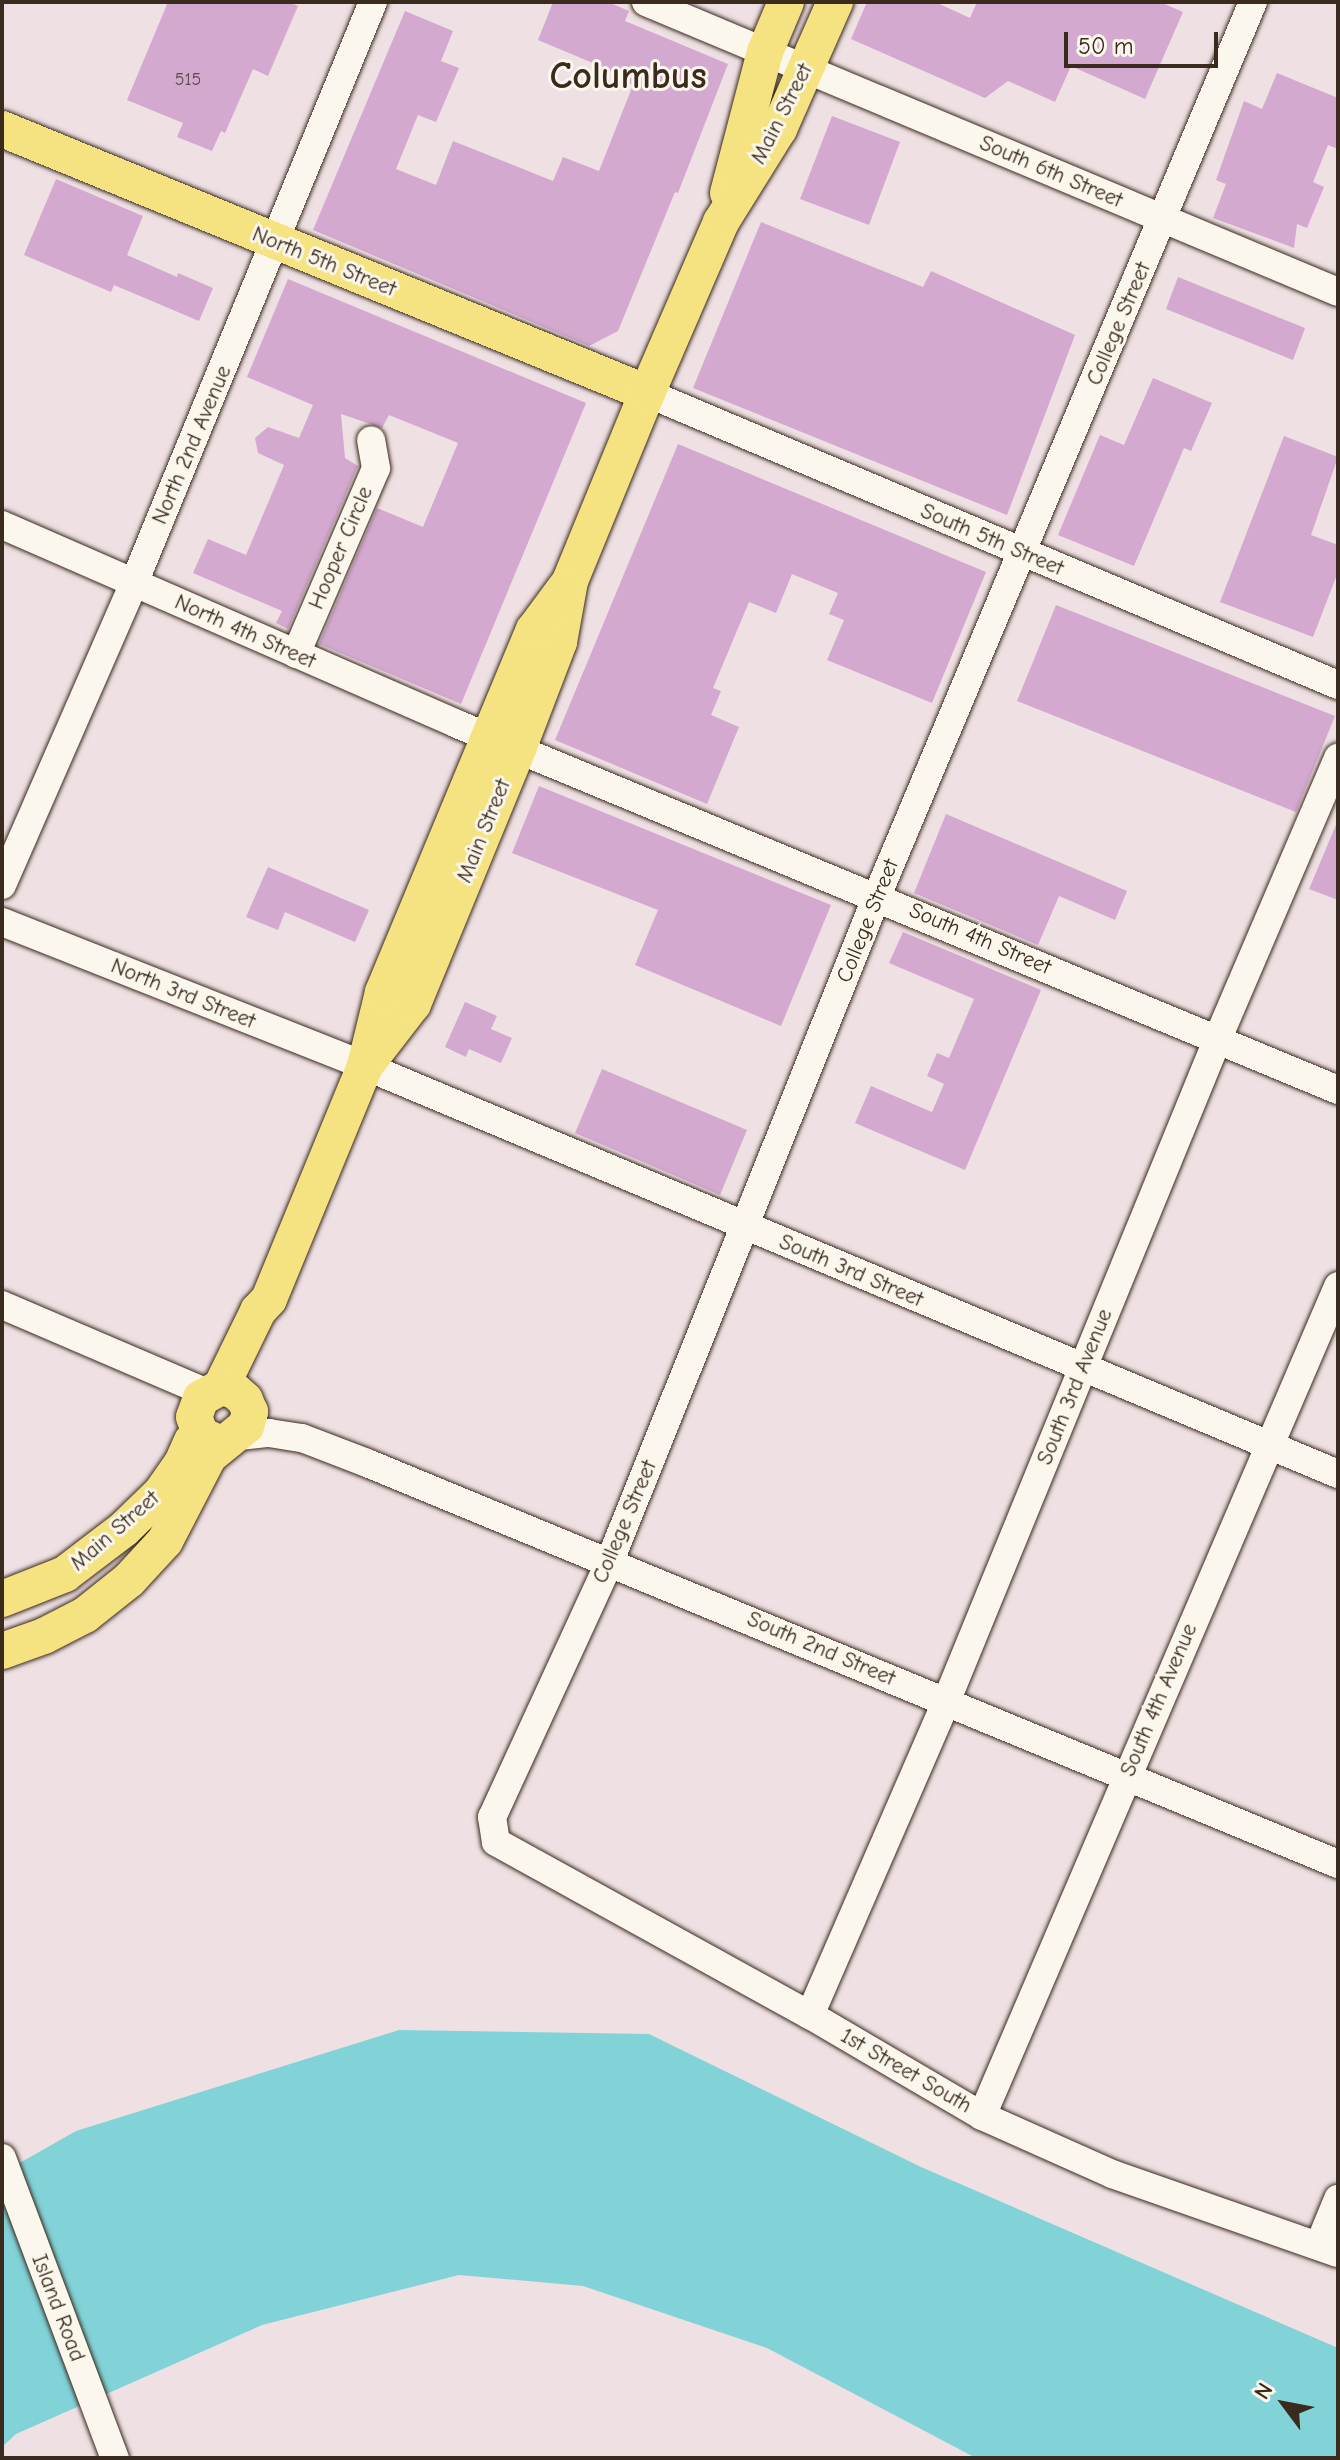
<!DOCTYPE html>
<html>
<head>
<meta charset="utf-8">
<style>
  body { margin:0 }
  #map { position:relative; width:1340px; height:2460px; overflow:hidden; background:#efe0e3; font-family:"Comic Neue",sans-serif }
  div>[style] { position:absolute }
  .water>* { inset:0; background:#81d3d8 }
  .building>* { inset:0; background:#d3a9cf }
  .roads { filter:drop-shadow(0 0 2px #3b2a1e) drop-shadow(0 0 2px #3b2a1e) }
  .minor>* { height:28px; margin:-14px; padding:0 14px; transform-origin:14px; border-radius:14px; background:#fbf7ec }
  .major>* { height:36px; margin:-18px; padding:0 18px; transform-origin:18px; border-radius:18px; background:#f5e382 }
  span { translate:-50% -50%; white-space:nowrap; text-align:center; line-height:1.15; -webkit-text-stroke:6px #fbf7ec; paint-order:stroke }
  .number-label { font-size:18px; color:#614a4a }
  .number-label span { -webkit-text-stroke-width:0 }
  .street-label { font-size:22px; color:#3b2a1e }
  .town-label { font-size:38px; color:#3b2a1e; font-weight:700 }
  .frame { position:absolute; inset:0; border:4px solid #3b2a1e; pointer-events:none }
  .north { position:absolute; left:1244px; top:2364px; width:80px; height:80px; -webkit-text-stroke:6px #fbf7ec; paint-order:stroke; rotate:302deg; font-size:22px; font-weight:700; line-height:32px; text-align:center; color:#3b2a1e }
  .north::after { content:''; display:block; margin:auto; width:28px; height:36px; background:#3b2a1e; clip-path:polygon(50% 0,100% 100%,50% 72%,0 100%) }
  .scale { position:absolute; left:1064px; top:32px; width:154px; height:36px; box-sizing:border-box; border:4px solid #3b2a1e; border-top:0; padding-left:10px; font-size:24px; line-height:28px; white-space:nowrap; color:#3b2a1e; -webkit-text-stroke:6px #fbf7ec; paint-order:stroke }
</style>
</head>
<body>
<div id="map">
  <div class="water">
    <i style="clip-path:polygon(399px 2030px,649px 2034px,921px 2167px,1338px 2348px,1338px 2458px,976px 2458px,767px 2348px,583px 2286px,459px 2275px,262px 2325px,16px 2434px,2px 2447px,2px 2173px,76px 2131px)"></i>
  </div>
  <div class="building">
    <i style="clip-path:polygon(168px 2px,289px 2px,298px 6px,268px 76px,253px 69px,225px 133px,221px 131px,212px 151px,177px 137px,183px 123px,127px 100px)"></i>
    <i style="clip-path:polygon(553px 2px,608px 2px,629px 11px,625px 21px,728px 64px,678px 193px,675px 192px,618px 331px,589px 346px,313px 230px,405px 11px,453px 31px,441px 61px,459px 68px,436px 122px,418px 115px,396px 169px,436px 185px,453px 141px,553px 181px,563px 157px,599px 171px,633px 85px,624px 81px,626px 77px,538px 40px)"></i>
    <i style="clip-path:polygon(867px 2px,935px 2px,970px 18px,977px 2px,1160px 2px,1183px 12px,1145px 99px,1071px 66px,1055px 102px,1008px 81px,985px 98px,851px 39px)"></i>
    <i style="clip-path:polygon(1277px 73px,1338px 98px,1338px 149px,1328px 145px,1313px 182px,1324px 187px,1307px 228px,1297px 224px,1294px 248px,1213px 218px,1226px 184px,1216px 180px,1244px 101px,1262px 109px)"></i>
    <i style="clip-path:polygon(832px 116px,900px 142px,869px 225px,800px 199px)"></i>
    <i style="clip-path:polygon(56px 179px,143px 216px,127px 255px,177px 277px,178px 273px,213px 288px,199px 321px,114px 285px,111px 292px,24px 255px)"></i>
    <i style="clip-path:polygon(761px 222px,923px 287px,931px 271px,1075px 335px,1007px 515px,693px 388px)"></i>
    <i style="clip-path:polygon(1178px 277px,1305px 328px,1293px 360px,1166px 309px)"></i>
    <i style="clip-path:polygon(288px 279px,586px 403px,461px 704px,319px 644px,377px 508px,423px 527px,458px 443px,389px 415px,382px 428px,341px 414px,345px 458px,358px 466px,288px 629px,276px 623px,282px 611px,193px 573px,208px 539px,246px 555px,284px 465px,258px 453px,255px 438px,268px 427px,299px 438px,313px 405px,247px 377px)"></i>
    <i style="clip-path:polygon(1153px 378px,1212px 403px,1191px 451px,1184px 448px,1134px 566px,1058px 535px,1100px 435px,1124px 445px)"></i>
    <i style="clip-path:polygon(1284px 436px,1338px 457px,1311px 535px,1338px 545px,1338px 572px,1313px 637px,1220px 602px)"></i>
    <i style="clip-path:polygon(678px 444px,986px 572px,932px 703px,827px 660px,844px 620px,829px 614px,838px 593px,792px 574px,776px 613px,749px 602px,713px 688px,721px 691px,711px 715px,739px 727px,707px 804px,555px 740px)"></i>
    <i style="clip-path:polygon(1056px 605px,1335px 716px,1296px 812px,1017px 701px)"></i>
    <i style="clip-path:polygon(539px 786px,831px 905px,781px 1026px,635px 965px,658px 910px,512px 853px)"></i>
    <i style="clip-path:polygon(946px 814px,1127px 891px,1115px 920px,1059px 896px,1038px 945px,914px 893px)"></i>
    <i style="clip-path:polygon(1338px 820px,1338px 900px,1309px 889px)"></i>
    <i style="clip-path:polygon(268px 867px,369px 910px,355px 942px,285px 912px,278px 930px,246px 917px)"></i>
    <i style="clip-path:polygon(903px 932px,1041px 990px,965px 1170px,855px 1123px,871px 1086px,932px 1112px,944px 1084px,927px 1076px,937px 1053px,949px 1058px,974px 999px,889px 963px)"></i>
    <i style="clip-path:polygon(465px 1002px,497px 1016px,491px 1029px,512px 1038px,501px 1063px,469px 1049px,466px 1057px,445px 1047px)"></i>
    <i style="clip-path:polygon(602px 1069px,747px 1130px,720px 1195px,575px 1133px)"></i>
  </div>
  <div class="roads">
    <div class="minor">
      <i style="left:646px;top:2px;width:750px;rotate:22.74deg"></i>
      <i style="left:1253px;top:2px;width:970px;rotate:112.81deg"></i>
      <i style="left:877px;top:896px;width:717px;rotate:111.88deg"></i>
      <i style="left:610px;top:1561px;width:282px;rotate:114.7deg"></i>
      <i style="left:492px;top:1817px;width:25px;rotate:81deg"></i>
      <i style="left:496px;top:1842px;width:359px;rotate:28.9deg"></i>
      <i style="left:810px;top:2015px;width:199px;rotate:30.4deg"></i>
      <i style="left:982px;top:2116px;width:142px;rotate:24deg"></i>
      <i style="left:1112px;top:2174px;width:239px;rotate:19.3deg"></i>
      <i style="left:647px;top:393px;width:750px;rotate:22.91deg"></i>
      <i style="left:2px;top:525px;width:497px;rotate:23.6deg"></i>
      <i style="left:457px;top:724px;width:954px;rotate:22.56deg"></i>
      <i style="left:296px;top:654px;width:202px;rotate:-66.7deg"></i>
      <i style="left:376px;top:468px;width:28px;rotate:-100deg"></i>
      <i style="left:2px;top:885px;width:330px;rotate:-66.4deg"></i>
      <i style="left:134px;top:583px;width:628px;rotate:-67.64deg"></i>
      <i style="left:2px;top:922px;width:391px;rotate:21.6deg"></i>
      <i style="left:365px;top:1066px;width:1055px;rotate:22.75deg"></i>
      <i style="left:2px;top:1305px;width:223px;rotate:23.2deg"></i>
      <i style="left:239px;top:1436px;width:30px;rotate:-6deg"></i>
      <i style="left:269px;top:1433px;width:33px;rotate:9deg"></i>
      <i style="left:302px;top:1438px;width:70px;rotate:21deg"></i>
      <i style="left:367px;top:1463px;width:1051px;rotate:22.44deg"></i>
      <i style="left:810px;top:2015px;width:341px;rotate:-66.5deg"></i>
      <i style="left:946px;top:1702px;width:718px;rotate:-67.72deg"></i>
      <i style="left:1218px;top:1038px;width:305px;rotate:-66.8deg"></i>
      <i style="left:982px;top:2116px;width:903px;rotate:-66.78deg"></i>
      <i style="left:2px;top:2158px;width:321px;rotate:69.4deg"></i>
      <i style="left:1319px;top:2245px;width:50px;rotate:-67.6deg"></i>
    </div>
    <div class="major">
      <i style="left:2px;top:129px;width:697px;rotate:22.26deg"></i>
      <i style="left:728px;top:193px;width:146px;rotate:-75.3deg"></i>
      <i style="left:765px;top:52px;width:54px;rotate:-67.2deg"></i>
      <i style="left:365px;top:1066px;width:78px;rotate:-52.3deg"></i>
      <i style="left:413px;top:1004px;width:276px;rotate:-67.6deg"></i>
      <i style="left:518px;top:749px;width:115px;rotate:-69deg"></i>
      <i style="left:559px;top:642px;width:62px;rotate:-79.8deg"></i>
      <i style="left:570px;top:581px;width:203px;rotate:-67.7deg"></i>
      <i style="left:647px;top:393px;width:186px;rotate:-66.6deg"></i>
      <i style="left:721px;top:222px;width:110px;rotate:-58.1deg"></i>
      <i style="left:779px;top:129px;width:139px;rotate:-66.2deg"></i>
      <i style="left:221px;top:1387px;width:85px;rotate:-64deg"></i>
      <i style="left:258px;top:1311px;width:16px;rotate:-47deg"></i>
      <i style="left:269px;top:1299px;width:252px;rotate:-67.6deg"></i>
      <i style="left:365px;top:1066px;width:76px;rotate:-76.3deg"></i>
      <i style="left:383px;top:992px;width:392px;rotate:-67.4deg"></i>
      <i style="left:534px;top:630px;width:52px;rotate:-53.6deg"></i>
      <i style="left:2px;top:1599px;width:68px;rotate:-21.6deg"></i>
      <i style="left:65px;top:1574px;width:74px;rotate:-37.3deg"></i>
      <i style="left:124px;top:1529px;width:52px;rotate:-44.2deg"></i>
      <i style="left:161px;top:1493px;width:37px;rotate:-55deg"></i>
      <i style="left:182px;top:1463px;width:24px;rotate:-66deg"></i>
      <i style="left:2px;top:1651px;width:45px;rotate:-19.7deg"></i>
      <i style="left:44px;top:1636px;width:46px;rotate:-27.1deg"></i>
      <i style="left:85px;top:1615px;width:56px;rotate:-38.5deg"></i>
      <i style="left:129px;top:1580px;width:53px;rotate:-47.3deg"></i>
      <i style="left:165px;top:1541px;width:96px;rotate:-62.6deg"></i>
      <i style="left:209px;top:1456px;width:48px;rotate:-39deg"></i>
      <i style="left:246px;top:1426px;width:15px;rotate:-74deg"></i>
      <i style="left:250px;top:1412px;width:13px;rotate:-113deg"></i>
      <i style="left:245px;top:1400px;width:13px;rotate:-138deg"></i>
      <i style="left:235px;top:1391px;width:15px;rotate:-164deg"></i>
      <i style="left:221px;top:1387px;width:23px;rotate:151deg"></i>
      <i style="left:201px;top:1398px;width:20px;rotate:110deg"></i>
      <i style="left:194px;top:1417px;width:19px;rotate:69deg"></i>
      <i style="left:201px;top:1435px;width:22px;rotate:24deg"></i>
    </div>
  </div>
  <div class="number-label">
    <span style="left:188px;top:80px">515</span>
  </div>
  <div class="street-label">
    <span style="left:782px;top:114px;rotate:-63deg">Main Street</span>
    <span style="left:1051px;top:172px;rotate:23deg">South 6th Street</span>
    <span style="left:324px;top:262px;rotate:22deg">North 5th Street</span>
    <span style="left:1119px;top:324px;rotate:-67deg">College Street</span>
    <span style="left:192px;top:445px;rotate:-67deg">North 2nd Avenue</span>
    <span style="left:992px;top:540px;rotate:23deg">South 5th Street</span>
    <span style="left:341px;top:548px;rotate:-67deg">Hooper Circle</span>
    <span style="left:245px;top:632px;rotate:24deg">North 4th Street</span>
    <span style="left:484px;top:831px;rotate:-68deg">Main Street</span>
    <span style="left:868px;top:921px;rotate:-68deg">College Street</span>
    <span style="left:980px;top:939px;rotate:23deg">South 4th Street</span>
    <span style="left:183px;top:994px;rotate:22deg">North 3rd Street</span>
    <span style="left:851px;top:1271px;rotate:23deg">South 3rd Street</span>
    <span style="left:1075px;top:1387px;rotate:-68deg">South 3rd Avenue</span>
    <span style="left:625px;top:1522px;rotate:-67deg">College Street</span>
    <span style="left:115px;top:1531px;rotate:-41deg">Main Street</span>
    <span style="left:821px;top:1649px;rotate:23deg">South 2nd Street</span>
    <span style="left:1159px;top:1700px;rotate:-67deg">South 4th Avenue</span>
    <span style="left:906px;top:2071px;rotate:30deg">1st Street South</span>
    <span style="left:58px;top:2308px;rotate:69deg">Island Road</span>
  </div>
  <div class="town-label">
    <span style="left:628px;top:77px">Columbus</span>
  </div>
  <div class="frame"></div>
  <div class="north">N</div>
  <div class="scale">50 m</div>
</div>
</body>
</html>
